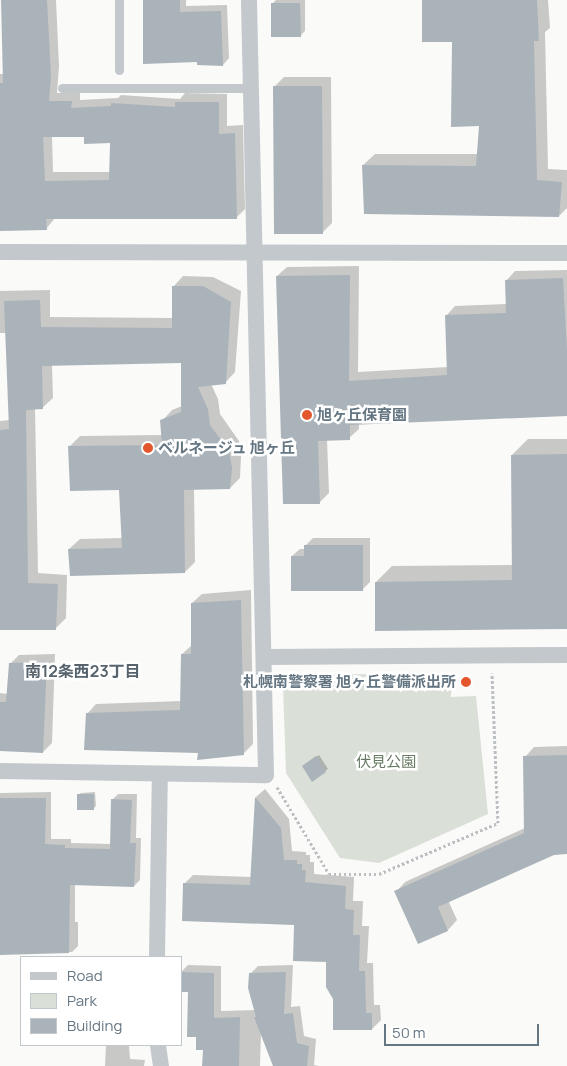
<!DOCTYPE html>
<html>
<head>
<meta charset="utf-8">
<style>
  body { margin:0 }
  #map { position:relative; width:567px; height:1066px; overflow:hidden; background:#fafaf8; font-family:Manrope,"Noto Sans JP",sans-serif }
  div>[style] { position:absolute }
  .green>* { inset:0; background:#dadfd7 }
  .shadow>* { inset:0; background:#0003 }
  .building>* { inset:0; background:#aab3b9 }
  .path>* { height:3px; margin-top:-1.5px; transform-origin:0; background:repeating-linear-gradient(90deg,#bbbfc2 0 2.5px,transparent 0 5px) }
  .service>* { height:9px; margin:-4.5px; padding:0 4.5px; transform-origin:4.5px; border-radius:4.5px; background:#c3c8cc }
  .minor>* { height:16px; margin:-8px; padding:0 8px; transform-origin:8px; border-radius:8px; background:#c3c8cc }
  .dots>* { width:14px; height:14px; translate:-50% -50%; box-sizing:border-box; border:2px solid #fff; border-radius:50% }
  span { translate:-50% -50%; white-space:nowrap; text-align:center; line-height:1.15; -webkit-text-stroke:5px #fff; paint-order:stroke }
  .poi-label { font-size:15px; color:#657683; font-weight:700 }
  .left { translate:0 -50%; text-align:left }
  .right { translate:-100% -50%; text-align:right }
  .park-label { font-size:15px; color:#687a64 }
  .neighbourhood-label { font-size:16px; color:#57646e; font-weight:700 }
  .legend { position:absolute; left:20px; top:956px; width:162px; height:90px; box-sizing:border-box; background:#fff; border:1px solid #c1c8cd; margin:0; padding:6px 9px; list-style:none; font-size:15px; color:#657683 }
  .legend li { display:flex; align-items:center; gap:10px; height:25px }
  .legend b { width:25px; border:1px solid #c1c8cd }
  .scale { position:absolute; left:384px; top:1024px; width:155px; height:22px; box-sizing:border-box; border:2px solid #657683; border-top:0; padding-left:6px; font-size:15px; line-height:18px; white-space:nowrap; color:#657683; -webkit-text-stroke:4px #fff; paint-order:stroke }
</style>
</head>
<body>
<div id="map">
  <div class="green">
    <i style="clip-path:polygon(452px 673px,451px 697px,476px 696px,488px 814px,379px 863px,340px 858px,286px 773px,283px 685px,290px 675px)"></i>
  </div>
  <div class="shadow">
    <i style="clip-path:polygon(evenodd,2px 0,56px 0,59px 66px,57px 93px,80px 93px,80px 100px,118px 98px,121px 95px,180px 99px,185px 93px,227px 94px,227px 126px,243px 125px,245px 209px,236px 218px,55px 218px,46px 229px,0 230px,0 74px,4px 74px,2px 0,52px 136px,85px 136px,111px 142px,111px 172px,53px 172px,52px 136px)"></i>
    <i style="clip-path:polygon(144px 0,186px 0,186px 6px,227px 5px,229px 58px,223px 65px,198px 64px)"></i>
    <i style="clip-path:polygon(276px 0,305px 0,305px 31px,300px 36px,272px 4px)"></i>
    <i style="clip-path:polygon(423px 0,548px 0,550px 28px,545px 32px,548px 169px,567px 170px,567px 208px,559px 216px,363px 165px,375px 154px,478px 154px,481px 125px,453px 40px)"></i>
    <i style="clip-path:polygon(284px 77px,331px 77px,332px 223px,322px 233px,274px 87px)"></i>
    <i style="clip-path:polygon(359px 266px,358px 372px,448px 367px,446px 316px,455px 306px,507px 304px,506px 281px,515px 271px,567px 270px,567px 415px,359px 424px,359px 429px,349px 438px,327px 439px,329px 493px,319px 503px,277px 276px,287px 267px)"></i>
    <i style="clip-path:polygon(183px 276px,213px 277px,241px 291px,235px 372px,225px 383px,211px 384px,218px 399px,220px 414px,239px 441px,241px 457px,240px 478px,230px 488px,194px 488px,195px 562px,185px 572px,69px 549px,80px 539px,123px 538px,120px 489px,70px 446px,80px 436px,163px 435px,162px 421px,172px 410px,182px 406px,182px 362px,52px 365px,53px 398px,42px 408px,35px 408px,38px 573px,67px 575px,66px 618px,56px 628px,0 629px,0 421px,10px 420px,7px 333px,0 333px,0 291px,50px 290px,50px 317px,173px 318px,173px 287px)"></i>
    <i style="clip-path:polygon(528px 439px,567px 439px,567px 627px,376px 582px,392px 566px,513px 565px,512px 455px)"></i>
    <i style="clip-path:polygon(313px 538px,370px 538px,370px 582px,362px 590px,292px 556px,300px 549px,306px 549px,306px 545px)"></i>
    <i style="clip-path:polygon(251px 590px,253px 744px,243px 754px,199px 751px,87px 714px,96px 704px,182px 701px,182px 654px,192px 645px,192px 603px,202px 594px)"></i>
    <i style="clip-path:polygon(55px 654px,52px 743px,43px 752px,0 749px,0 693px,8px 694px,10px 664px,19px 655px)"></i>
    <i style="clip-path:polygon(567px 746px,567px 853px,554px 853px,448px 900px,457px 920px,448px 930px,418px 943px,396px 892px,405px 882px,525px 828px,525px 757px,534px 747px)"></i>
    <i style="clip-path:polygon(319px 755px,328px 769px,312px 780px,305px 764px)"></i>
    <i style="clip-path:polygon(265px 789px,289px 819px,292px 851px,306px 852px,306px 855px,310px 855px,310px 862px,314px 862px,314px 874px,354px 877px,353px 901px,363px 901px,362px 926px,369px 926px,367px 963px,373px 963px,374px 1005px,380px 1005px,381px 1020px,372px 1029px,334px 999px,327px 961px,295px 924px,184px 884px,193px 875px,252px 877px,256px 797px)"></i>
    <i style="clip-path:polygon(51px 792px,51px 839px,71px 839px,71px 843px,111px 844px,112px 800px,118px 794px,137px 794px,136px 838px,141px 838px,140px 880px,134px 886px,75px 884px,75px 922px,78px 922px,78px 946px,72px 952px,0 953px,0 793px)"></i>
    <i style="clip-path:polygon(95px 792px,96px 806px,93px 809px,78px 795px,81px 793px)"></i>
    <i style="clip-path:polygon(188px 965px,221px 966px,221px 1011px,256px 1010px,250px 974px,258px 966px,293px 965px,291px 1007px,300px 1006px,304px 1036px,316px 1039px,314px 1065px,319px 1066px,275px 1066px,261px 1031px,260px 1066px,204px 1066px,204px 1049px,197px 1036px,189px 991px,181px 972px)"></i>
    <i style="clip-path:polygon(106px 1045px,129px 1045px,130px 1059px,145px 1060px,144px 1066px,105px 1066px)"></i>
  </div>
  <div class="building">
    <i style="clip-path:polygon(evenodd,1px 0,47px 0,51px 76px,49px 101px,72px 101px,71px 108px,111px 106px,111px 103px,175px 107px,175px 102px,219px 102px,219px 134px,235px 133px,237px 219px,46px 219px,47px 230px,0 231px,0 83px,3px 83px,1px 0,43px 137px,84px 137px,84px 144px,110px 143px,109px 180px,45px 181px,43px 137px)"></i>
    <i style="clip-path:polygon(143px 0,180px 0,180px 12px,221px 11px,223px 66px,197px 65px,197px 62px,143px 64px)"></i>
    <i style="clip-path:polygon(422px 0,537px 0,539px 41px,534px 41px,537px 180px,562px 182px,559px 217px,364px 214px,362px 165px,476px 166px,479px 126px,451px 127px,452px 42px,422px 42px)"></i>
    <i style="clip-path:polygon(271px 3px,300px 3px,301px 37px,271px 37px)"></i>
    <i style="clip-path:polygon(273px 86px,322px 86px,323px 234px,274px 234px)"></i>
    <i style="clip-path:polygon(350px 275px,349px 381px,447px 375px,445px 315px,506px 313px,505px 280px,563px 278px,567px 350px,567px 416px,350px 425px,350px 440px,318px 441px,320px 504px,283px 504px,276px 276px)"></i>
    <i style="clip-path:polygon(172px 286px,203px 286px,231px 302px,226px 384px,198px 387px,208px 409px,210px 425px,229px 451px,232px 468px,230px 489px,184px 490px,185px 573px,70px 576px,68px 549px,122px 548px,119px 490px,70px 491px,68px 446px,162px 445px,160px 420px,181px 412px,181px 363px,42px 366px,43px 409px,26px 410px,28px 583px,58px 584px,56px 630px,0 630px,0 430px,9px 429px,4px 301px,40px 300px,41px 327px,172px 328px)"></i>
    <i style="clip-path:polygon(567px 454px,567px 629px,375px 631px,375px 582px,512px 580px,511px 455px)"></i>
    <i style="clip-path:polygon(304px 545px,363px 545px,363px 591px,291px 591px,291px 556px,304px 556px)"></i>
    <i style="clip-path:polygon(241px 600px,244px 755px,197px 760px,198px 753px,84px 750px,86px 713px,180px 710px,181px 654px,191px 654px,191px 603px)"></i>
    <i style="clip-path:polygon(47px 662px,43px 753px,0 751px,0 702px,6px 702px,9px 663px)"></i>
    <i style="clip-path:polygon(567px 755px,567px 854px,554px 855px,438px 907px,448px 931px,418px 944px,394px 891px,524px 833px,523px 756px)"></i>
    <i style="clip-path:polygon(316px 756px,326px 772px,312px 782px,302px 766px)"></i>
    <i style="clip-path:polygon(77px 794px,94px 794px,94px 810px,77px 810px)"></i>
    <i style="clip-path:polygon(255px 797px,281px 828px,284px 860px,297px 860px,297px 864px,302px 864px,302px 870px,306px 870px,305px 882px,346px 886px,345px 909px,354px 910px,353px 935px,360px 935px,359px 971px,365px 971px,366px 1013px,372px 1013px,372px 1030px,333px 1030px,333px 999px,326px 987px,326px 962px,293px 961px,294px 925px,182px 921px,183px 883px,250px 885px)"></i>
    <i style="clip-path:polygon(0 798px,46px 798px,45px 844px,65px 845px,65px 848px,110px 849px,111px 799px,132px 800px,130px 843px,136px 843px,134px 887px,70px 885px,69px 953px,0 955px)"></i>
    <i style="clip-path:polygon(181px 972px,214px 973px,214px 1018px,240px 1017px,239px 1066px,202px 1066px,203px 1050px,196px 1050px,196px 1037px,187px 1037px,188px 992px,181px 992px)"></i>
    <i style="clip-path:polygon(286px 972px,284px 1014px,293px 1013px,297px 1043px,309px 1046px,307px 1066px,273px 1066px,254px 1017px,256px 1017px,248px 988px,249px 973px)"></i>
  </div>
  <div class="path">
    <i style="left:277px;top:787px;width:101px;rotate:59.1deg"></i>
    <i style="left:329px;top:874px;width:50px"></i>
    <i style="left:379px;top:874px;width:129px;rotate:-23.2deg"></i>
    <i style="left:498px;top:823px;width:150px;rotate:-92.3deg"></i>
  </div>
  <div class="service">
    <i style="left:119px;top:0;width:70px;rotate:90deg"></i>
    <i style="left:62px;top:88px;width:189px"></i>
  </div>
  <div class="minor">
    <i style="left:0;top:252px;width:567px;rotate:0.1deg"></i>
    <i style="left:264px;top:657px;width:303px;rotate:-0.4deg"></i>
    <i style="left:0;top:771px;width:266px;rotate:0.9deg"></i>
    <i style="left:266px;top:775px;width:775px;rotate:-91.26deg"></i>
    <i style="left:157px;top:957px;width:182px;rotate:-89.1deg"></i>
    <i style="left:158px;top:1045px;width:21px;rotate:82deg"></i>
  </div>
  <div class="dots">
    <i style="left:307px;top:415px;background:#e4572e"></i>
    <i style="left:148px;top:448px;background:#e4572e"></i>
    <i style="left:466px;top:682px;background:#e4572e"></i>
  </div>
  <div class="poi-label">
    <span class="left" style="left:317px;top:415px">旭ヶ丘保育園</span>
    <span class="left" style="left:158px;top:448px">ベルネージュ 旭ヶ丘</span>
    <span class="right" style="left:456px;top:682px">札幌南警察署 旭ヶ丘警備派出所</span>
  </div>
  <div class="park-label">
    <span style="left:386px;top:762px">伏見公園</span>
  </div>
  <div class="neighbourhood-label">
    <span style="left:83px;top:671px">南12条西23丁目</span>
  </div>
  <ul class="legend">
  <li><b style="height:6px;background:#c3c8cc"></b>Road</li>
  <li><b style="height:14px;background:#dadfd7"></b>Park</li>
  <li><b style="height:14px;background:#aab3b9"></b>Building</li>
  </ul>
  <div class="scale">50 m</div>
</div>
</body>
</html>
